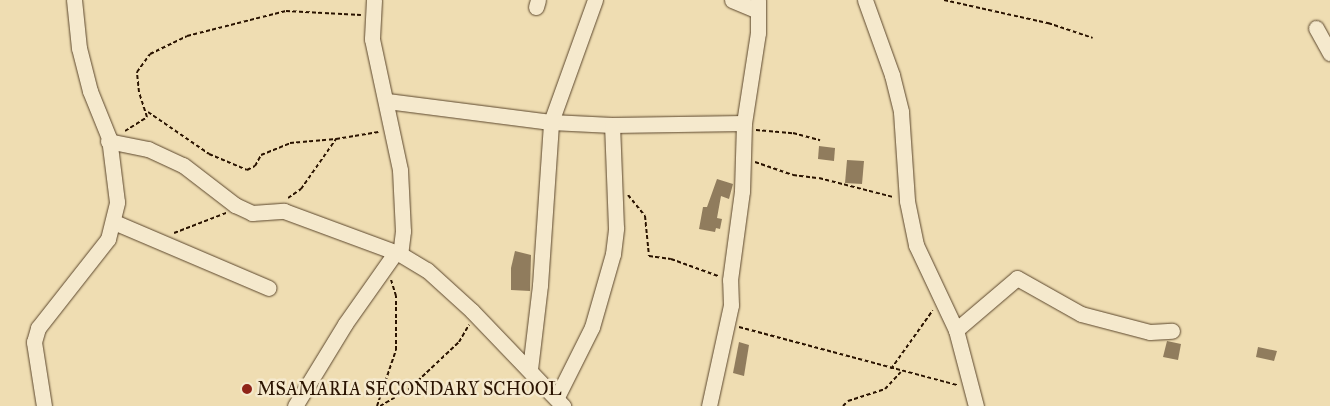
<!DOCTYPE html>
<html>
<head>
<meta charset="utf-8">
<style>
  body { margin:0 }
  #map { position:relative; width:1330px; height:406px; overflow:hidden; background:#efddb2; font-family:"IM FELL Great Primer",serif }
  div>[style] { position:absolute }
  .building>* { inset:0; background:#907c5d }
  .path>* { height:2px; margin-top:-1px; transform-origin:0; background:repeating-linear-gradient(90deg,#2a1300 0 4px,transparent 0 6.5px) }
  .roads { filter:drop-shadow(0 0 1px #5b462c) drop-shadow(0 0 1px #5b462c) }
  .minor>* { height:15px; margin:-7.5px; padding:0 7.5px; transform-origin:7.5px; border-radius:7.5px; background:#f5e9cd }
  .dots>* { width:14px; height:14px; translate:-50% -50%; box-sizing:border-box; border:2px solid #f5e9cd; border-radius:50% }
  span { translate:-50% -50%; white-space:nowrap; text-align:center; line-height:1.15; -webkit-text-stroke:5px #f5e9cd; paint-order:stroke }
  .poi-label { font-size:18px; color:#2a1300 }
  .left { translate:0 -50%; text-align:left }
</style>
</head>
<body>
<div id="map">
  <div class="building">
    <i style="clip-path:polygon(819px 146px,835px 148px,834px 161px,818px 159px)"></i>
    <i style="clip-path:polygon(847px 160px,864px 161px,862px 184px,845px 183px)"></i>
    <i style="clip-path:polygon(717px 179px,733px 184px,729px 199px,721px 196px,717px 218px,722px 219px,720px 229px,716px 228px,715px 232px,699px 229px,703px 207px,707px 207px)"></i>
    <i style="clip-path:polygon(515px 251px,531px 255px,530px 291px,511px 290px,511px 268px)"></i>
    <i style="clip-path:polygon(1167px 341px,1181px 344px,1178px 360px,1163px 357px)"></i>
    <i style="clip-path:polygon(739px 342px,749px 345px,744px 376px,733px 373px)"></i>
    <i style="clip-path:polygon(1258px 347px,1277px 351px,1274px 361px,1256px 357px)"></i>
  </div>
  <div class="path">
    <i style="left:944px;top:0;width:107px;rotate:12.5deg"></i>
    <i style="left:1048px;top:23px;width:47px;rotate:18.4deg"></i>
    <i style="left:148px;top:112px;width:74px;rotate:34.5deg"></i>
    <i style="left:209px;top:154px;width:41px;rotate:22.8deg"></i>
    <i style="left:247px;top:170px;width:9px;rotate:-27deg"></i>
    <i style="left:255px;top:166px;width:13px;rotate:-61deg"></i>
    <i style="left:261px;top:155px;width:31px;rotate:-22deg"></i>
    <i style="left:290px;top:143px;width:46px;rotate:-5deg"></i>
    <i style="left:756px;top:130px;width:37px;rotate:5deg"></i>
    <i style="left:793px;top:133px;width:28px;rotate:15deg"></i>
    <i style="left:125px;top:131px;width:26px;rotate:-32deg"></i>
    <i style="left:147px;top:117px;width:26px;rotate:-108deg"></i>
    <i style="left:139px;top:92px;width:20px;rotate:-96deg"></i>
    <i style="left:137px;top:72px;width:22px;rotate:-54deg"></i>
    <i style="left:150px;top:54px;width:41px;rotate:-25.9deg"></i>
    <i style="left:187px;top:36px;width:102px;rotate:-14.2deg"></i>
    <i style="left:286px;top:11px;width:75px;rotate:3.1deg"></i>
    <i style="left:755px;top:162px;width:40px;rotate:18.9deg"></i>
    <i style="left:793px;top:175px;width:26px;rotate:7deg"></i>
    <i style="left:819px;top:178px;width:76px;rotate:14.4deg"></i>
    <i style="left:628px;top:195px;width:27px;rotate:51deg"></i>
    <i style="left:645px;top:216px;width:40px;rotate:84.3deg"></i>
    <i style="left:649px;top:256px;width:22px;rotate:8deg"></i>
    <i style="left:671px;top:259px;width:50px;rotate:19.9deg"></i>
    <i style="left:288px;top:198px;width:16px;rotate:-35deg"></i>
    <i style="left:301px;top:189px;width:61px;rotate:-55deg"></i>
    <i style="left:336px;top:139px;width:43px;rotate:-9.5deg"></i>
    <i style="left:174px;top:233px;width:56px;rotate:-21deg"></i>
    <i style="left:739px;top:327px;width:226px;rotate:14.9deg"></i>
    <i style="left:891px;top:369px;width:72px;rotate:-54.6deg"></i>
    <i style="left:377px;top:406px;width:59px;rotate:-71.3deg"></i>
    <i style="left:396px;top:350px;width:54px;rotate:-90deg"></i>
    <i style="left:396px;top:296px;width:17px;rotate:-107deg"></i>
    <i style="left:380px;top:406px;width:32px;rotate:-30deg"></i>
    <i style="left:408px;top:390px;width:70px;rotate:-43.3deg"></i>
    <i style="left:459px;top:342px;width:20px;rotate:-60deg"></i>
    <i style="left:843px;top:406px;width:7px;rotate:-45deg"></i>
    <i style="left:848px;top:401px;width:39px;rotate:-18deg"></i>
    <i style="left:885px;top:389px;width:23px;rotate:-47deg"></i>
  </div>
  <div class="roads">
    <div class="minor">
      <i style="left:374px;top:0;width:39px;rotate:93deg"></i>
      <i style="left:372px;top:39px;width:134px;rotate:77.9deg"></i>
      <i style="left:400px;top:170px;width:61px;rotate:87.2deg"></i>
      <i style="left:403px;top:231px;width:23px;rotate:97deg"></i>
      <i style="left:400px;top:254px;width:31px;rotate:31deg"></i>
      <i style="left:427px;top:270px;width:61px;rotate:42.3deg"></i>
      <i style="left:472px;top:311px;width:132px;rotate:46.2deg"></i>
      <i style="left:732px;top:0;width:28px;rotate:23deg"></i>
      <i style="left:865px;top:0;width:80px;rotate:70.2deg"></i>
      <i style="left:892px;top:75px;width:38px;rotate:76deg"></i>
      <i style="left:901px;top:112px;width:89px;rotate:86.1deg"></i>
      <i style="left:907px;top:201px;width:45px;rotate:78.4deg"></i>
      <i style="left:916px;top:245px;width:94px;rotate:64.8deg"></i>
      <i style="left:956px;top:330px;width:79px;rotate:75.3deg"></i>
      <i style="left:536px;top:7px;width:7px;rotate:-74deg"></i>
      <i style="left:1316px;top:28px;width:29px;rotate:61deg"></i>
      <i style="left:387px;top:101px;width:165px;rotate:7.3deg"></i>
      <i style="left:551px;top:122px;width:61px;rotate:2.8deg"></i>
      <i style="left:612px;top:125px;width:132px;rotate:-0.9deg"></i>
      <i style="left:108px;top:141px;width:41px;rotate:11.3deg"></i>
      <i style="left:148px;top:149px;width:38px;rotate:25deg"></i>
      <i style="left:183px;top:165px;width:66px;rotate:37.6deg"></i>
      <i style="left:235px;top:205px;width:19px;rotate:25deg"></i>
      <i style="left:252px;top:213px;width:32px;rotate:-4deg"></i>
      <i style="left:284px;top:211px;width:124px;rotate:20.3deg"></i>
      <i style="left:114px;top:222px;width:168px;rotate:23.1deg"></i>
      <i style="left:956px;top:330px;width:80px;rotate:-40.4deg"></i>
      <i style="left:1017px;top:278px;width:73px;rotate:29.4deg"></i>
      <i style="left:1081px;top:314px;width:71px;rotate:14.6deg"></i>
      <i style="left:1150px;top:332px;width:22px;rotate:-3deg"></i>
      <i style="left:530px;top:369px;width:85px;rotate:-83.2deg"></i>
      <i style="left:540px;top:285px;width:163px;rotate:-86.1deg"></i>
      <i style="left:551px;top:122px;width:130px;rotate:-70.2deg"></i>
      <i style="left:557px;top:397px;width:78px;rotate:-63.4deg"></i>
      <i style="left:592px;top:327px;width:76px;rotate:-74deg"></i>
      <i style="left:613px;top:254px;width:26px;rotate:-83deg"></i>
      <i style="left:616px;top:228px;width:103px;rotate:-92.2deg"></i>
      <i style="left:44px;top:406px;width:65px;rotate:-98.9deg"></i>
      <i style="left:34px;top:342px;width:15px;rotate:-74deg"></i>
      <i style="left:38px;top:328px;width:113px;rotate:-51.8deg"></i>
      <i style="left:108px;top:239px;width:38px;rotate:-76deg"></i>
      <i style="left:117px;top:202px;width:64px;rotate:-97.1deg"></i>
      <i style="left:109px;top:138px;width:51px;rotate:-112deg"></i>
      <i style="left:90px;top:91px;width:44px;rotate:-104.3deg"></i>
      <i style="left:79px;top:48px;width:48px;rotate:-95.9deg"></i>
      <i style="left:295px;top:406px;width:96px;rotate:-58.6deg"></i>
      <i style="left:345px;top:324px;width:87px;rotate:-54.8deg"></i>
      <i style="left:709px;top:406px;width:103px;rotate:-77.7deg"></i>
      <i style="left:731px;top:305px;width:25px;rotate:-92deg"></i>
      <i style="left:730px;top:280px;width:90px;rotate:-82.3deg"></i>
      <i style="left:742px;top:191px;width:68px;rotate:-88.3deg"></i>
      <i style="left:744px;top:123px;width:91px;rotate:-81.2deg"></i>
      <i style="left:758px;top:33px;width:33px;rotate:-90deg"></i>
    </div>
  </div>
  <div class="dots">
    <i style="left:247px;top:389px;background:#8f2418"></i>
  </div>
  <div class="poi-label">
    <span class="left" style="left:257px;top:389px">MSAMARIA SECONDARY SCHOOL</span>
  </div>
</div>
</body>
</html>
